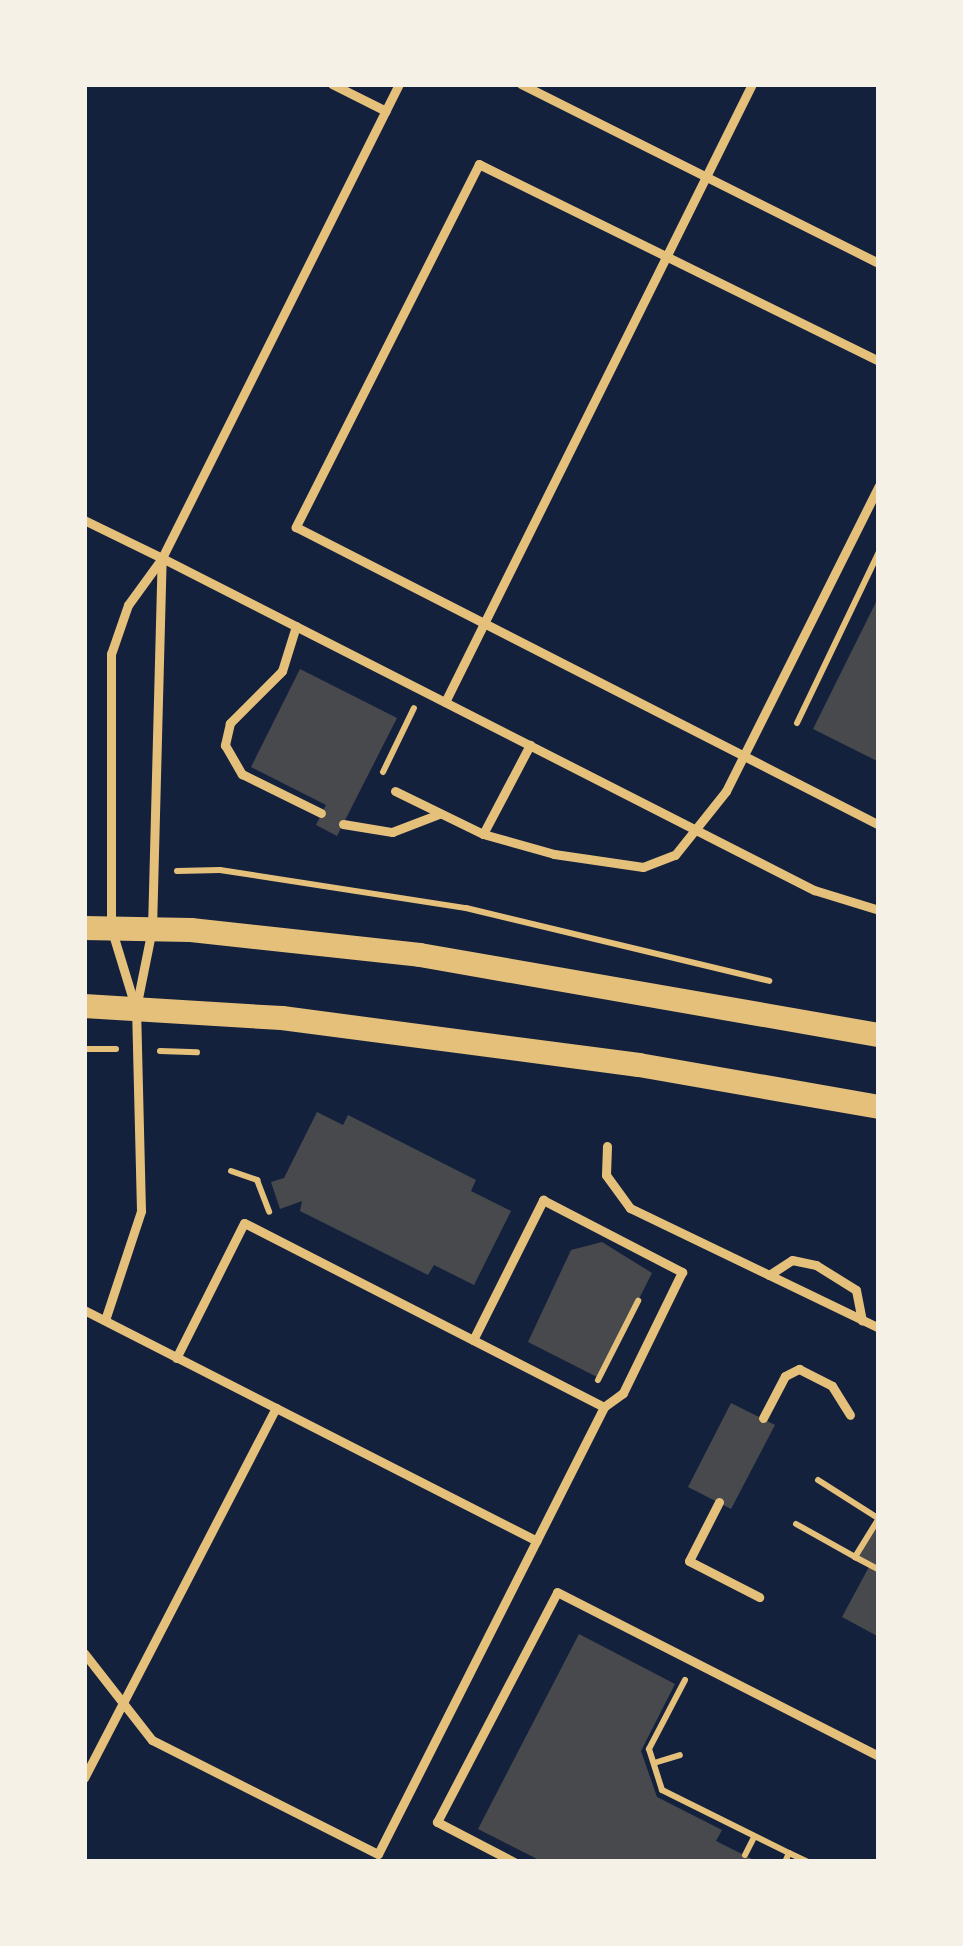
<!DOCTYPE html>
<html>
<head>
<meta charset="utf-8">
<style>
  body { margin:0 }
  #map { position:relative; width:963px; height:1946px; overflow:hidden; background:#14213d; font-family:Karla,sans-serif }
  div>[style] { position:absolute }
  .building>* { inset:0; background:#48494c }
  .path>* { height:6px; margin:-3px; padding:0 3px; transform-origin:3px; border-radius:3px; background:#e5c07b }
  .service>* { height:9px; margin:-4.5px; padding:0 4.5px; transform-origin:4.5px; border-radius:4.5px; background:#e5c07b }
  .secondary>* { height:24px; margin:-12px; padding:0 12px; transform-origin:12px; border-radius:12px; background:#e5c07b }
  span { translate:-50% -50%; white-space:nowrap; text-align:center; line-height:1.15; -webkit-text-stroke:10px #f6f1e7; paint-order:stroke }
  .frame { position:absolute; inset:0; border:87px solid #f6f1e7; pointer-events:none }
</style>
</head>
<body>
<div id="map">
  <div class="building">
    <i style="clip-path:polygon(879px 596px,879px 762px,813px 729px)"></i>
    <i style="clip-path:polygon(300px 669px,397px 718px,337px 836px,316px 825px,326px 805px,251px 767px)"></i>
    <i style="clip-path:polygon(317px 1112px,343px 1125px,348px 1115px,476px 1180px,471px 1191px,511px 1211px,474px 1285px,434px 1265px,428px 1275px,300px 1211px,302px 1201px,280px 1209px,271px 1182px,284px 1178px)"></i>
    <i style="clip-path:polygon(602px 1242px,652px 1273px,599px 1378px,528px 1342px,571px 1250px)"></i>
    <i style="clip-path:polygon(731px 1403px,775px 1425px,731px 1509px,688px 1487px)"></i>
    <i style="clip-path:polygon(879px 1512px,879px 1637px,842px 1617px,870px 1565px,855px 1557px)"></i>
    <i style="clip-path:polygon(579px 1634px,675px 1684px,641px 1751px,657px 1797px,722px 1830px,716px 1841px,758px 1862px,543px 1862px,478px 1829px)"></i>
  </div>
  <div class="path">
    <i style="left:797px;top:723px;width:190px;rotate:-64.4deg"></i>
    <i style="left:383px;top:772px;width:71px;rotate:-64.2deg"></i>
    <i style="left:177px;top:871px;width:43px;rotate:-1.3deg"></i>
    <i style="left:220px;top:870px;width:249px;rotate:8.8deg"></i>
    <i style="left:466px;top:908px;width:312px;rotate:13.5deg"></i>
    <i style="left:84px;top:1049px;width:32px"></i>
    <i style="left:160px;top:1051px;width:37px;rotate:2deg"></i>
    <i style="left:231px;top:1171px;width:28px;rotate:19deg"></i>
    <i style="left:257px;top:1180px;width:34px;rotate:69deg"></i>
    <i style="left:598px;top:1380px;width:89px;rotate:-63.1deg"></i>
    <i style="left:818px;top:1480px;width:69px;rotate:32.5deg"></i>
    <i style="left:879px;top:1518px;width:46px;rotate:121.6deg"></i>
    <i style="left:855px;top:1557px;width:27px;rotate:28deg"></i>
    <i style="left:796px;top:1524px;width:68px;rotate:29.2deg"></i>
    <i style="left:685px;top:1680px;width:78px;rotate:117.6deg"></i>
    <i style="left:649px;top:1749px;width:43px;rotate:72.4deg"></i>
    <i style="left:662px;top:1790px;width:142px;rotate:26.4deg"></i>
    <i style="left:789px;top:1853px;width:10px;rotate:114deg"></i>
    <i style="left:654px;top:1763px;width:27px;rotate:-17deg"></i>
    <i style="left:789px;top:1853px;width:21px;rotate:25deg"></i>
    <i style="left:745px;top:1855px;width:20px;rotate:-63deg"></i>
  </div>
  <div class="service">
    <i style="left:332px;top:84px;width:60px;rotate:26.6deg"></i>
    <i style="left:399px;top:84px;width:530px;rotate:116.57deg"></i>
    <i style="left:162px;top:558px;width:732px;rotate:26.99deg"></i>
    <i style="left:814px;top:890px;width:68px;rotate:17.1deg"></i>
    <i style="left:521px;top:84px;width:400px;rotate:26.6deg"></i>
    <i style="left:879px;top:361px;width:446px;rotate:-153.8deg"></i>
    <i style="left:479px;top:164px;width:407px;rotate:116.8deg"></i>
    <i style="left:296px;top:527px;width:655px;rotate:27.07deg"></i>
    <i style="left:84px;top:520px;width:87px;rotate:26deg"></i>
    <i style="left:296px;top:626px;width:47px;rotate:107.3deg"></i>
    <i style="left:282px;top:671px;width:74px;rotate:135deg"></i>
    <i style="left:230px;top:723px;width:23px;rotate:103deg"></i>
    <i style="left:225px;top:745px;width:34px;rotate:60deg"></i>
    <i style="left:242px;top:774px;width:88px;rotate:26.3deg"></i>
    <i style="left:445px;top:702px;width:690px;rotate:-63.58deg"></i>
    <i style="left:395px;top:791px;width:98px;rotate:26deg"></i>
    <i style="left:483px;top:834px;width:74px;rotate:15.7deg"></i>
    <i style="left:554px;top:854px;width:90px;rotate:8.3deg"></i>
    <i style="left:643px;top:867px;width:34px;rotate:-21deg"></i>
    <i style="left:675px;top:855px;width:82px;rotate:-51.4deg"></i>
    <i style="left:726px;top:791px;width:341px;rotate:-63.4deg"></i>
    <i style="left:343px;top:824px;width:50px;rotate:9.3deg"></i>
    <i style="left:392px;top:832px;width:50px;rotate:-21deg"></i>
    <i style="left:483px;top:834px;width:101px;rotate:-62.2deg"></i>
    <i style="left:134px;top:1003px;width:78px;rotate:-107deg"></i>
    <i style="left:111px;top:928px;width:274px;rotate:-90deg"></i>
    <i style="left:111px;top:654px;width:52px;rotate:-70.9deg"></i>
    <i style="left:128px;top:605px;width:58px;rotate:-54.1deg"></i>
    <i style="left:607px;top:1146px;width:29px;rotate:92deg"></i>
    <i style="left:606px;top:1175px;width:41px;rotate:54deg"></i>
    <i style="left:630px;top:1208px;width:276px;rotate:25.7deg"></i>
    <i style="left:769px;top:1275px;width:27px;rotate:-33deg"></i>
    <i style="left:792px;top:1260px;width:25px;rotate:12deg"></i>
    <i style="left:816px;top:1265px;width:47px;rotate:32deg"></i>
    <i style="left:856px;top:1290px;width:31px;rotate:79deg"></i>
    <i style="left:84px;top:1310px;width:508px;rotate:27.02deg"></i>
    <i style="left:105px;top:1320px;width:115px;rotate:-71.7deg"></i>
    <i style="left:141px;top:1211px;width:203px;rotate:-91.4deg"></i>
    <i style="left:136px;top:1008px;width:81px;rotate:-78.6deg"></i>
    <i style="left:152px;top:929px;width:371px;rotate:-88.5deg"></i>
    <i style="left:473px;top:1340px;width:157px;rotate:-63.4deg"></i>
    <i style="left:543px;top:1200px;width:157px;rotate:27.4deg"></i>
    <i style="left:682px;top:1272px;width:135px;rotate:116deg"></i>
    <i style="left:623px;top:1393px;width:24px;rotate:144deg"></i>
    <i style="left:763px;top:1418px;width:47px;rotate:-62.4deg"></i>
    <i style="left:785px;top:1376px;width:16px;rotate:-27deg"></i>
    <i style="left:799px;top:1369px;width:37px;rotate:27deg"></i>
    <i style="left:832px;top:1386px;width:34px;rotate:58deg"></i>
    <i style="left:719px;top:1502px;width:66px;rotate:117deg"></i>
    <i style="left:689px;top:1561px;width:79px;rotate:27.2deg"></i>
    <i style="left:84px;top:1653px;width:110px;rotate:52deg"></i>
    <i style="left:152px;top:1740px;width:253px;rotate:26.8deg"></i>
    <i style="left:378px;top:1854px;width:501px;rotate:-63.18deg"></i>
    <i style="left:604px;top:1407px;width:404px;rotate:-152.9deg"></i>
    <i style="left:244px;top:1223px;width:151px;rotate:116.7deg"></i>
    <i style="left:84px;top:1778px;width:417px;rotate:-62.6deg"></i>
    <i style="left:514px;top:1862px;width:87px;rotate:-152.5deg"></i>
    <i style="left:437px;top:1822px;width:259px;rotate:-62.4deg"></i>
    <i style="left:557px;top:1592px;width:361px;rotate:27deg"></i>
  </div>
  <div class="secondary">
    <i style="left:84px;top:928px;width:107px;rotate:1.1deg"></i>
    <i style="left:191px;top:930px;width:230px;rotate:6.2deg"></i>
    <i style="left:420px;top:955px;width:466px;rotate:9.9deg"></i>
    <i style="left:84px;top:1006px;width:198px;rotate:3.5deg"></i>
    <i style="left:282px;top:1018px;width:360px;rotate:7.5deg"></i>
    <i style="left:639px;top:1065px;width:244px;rotate:9.9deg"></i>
  </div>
  <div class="frame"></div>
</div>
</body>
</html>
